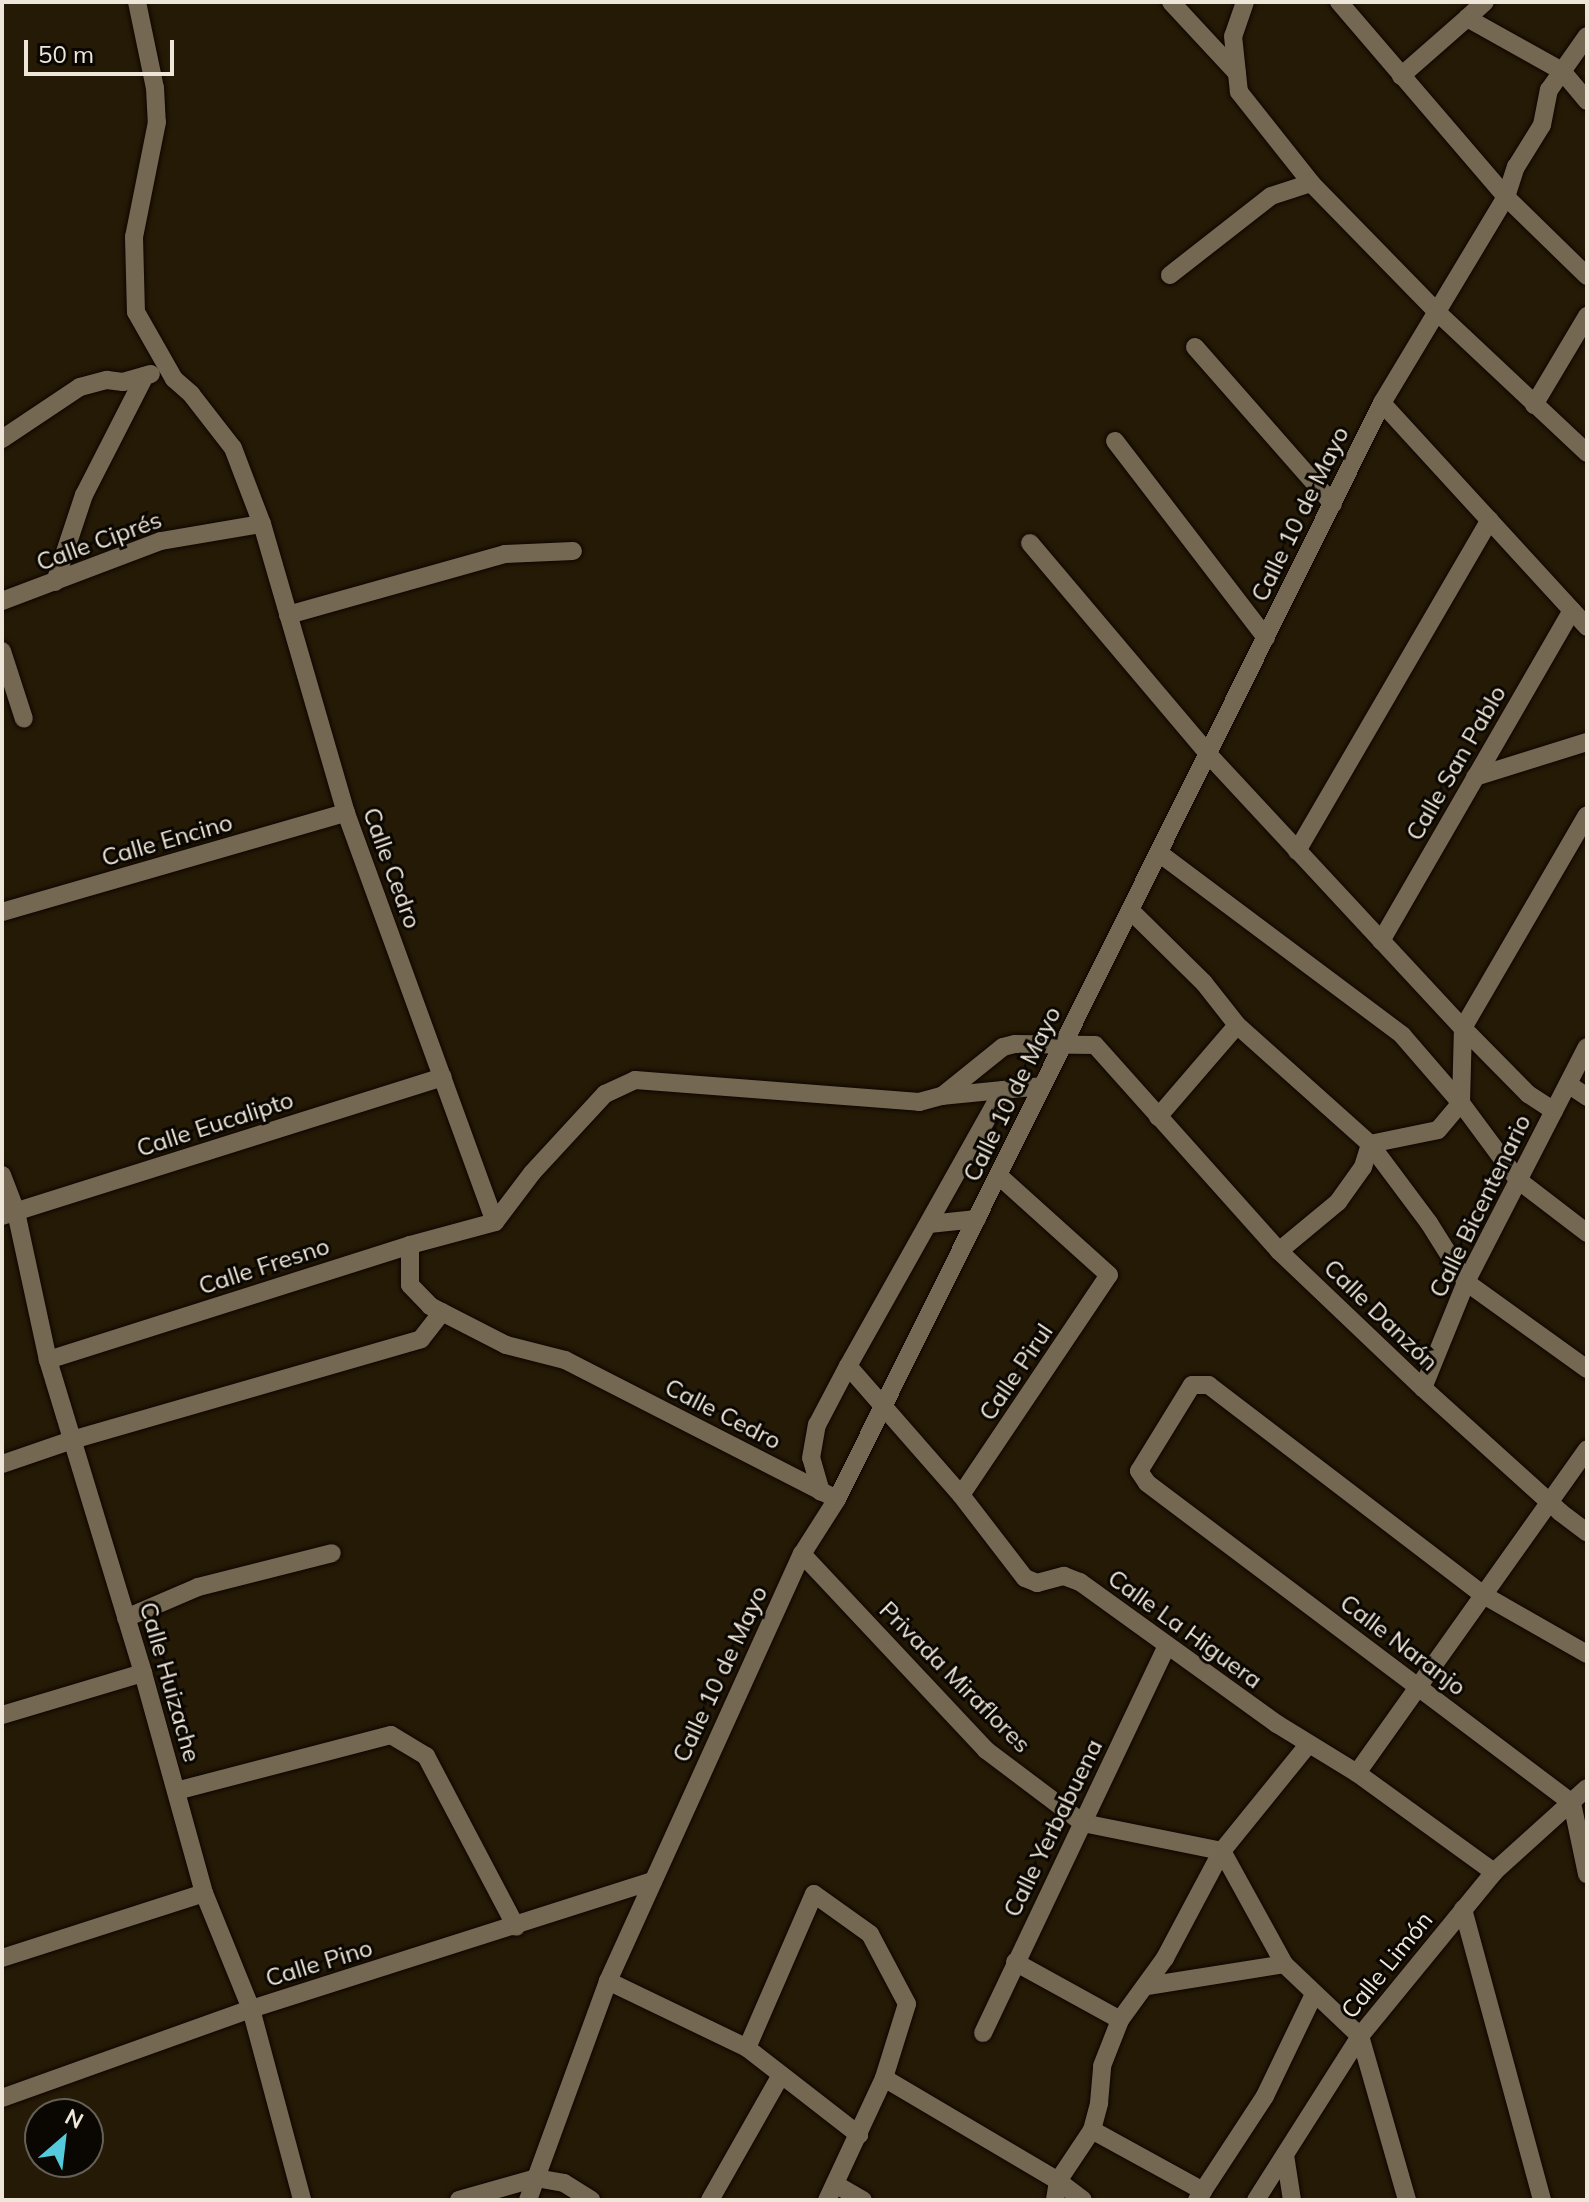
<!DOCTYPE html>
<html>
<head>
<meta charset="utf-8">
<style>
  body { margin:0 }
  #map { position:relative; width:1589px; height:2202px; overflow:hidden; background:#251a06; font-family:Mulish,sans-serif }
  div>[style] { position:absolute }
  .roads { filter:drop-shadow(0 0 2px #0e0500) drop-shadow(0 0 2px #0e0500) }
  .minor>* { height:18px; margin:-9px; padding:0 9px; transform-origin:9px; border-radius:9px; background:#756852 }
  span { translate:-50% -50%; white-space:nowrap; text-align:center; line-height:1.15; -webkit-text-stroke:6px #0a0601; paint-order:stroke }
  .street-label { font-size:24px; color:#eee6d9 }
  .frame { position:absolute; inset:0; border:4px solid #eee6d9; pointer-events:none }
  .north { position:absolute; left:24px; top:2098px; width:80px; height:80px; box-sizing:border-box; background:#0a0601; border:2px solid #656057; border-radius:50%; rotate:28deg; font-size:22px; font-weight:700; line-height:32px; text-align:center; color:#eee6d9 }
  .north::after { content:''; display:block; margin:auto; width:28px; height:36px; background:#54cadd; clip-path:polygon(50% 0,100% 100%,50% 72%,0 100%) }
  .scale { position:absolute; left:24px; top:40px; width:150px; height:36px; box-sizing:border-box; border:4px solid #eee6d9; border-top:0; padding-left:10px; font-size:24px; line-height:28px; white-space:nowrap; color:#eee6d9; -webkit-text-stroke:6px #0a0601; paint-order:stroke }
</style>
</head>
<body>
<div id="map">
  <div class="roads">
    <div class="minor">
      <i style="left:137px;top:2px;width:88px;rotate:78.2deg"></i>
      <i style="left:155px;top:88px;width:34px;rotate:87deg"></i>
      <i style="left:157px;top:122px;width:117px;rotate:101.3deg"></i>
      <i style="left:134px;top:237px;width:75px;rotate:88.5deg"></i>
      <i style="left:136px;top:312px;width:77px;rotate:60.4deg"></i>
      <i style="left:174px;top:379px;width:23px;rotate:41deg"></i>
      <i style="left:191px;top:394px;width:68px;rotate:52.1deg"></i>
      <i style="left:233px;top:448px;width:81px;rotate:69.1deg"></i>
      <i style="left:262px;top:524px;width:301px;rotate:73.8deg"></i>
      <i style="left:346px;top:813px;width:435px;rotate:70deg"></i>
      <i style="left:1171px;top:2px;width:97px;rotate:47.1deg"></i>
      <i style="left:1245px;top:2px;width:36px;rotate:109deg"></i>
      <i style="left:1233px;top:36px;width:56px;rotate:83.9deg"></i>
      <i style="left:1239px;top:92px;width:116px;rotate:51.6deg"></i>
      <i style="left:1311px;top:183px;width:180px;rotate:45.7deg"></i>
      <i style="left:1437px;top:312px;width:206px;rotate:43.2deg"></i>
      <i style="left:1339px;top:2px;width:257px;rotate:49.4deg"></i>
      <i style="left:1506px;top:197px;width:113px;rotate:44.3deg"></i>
      <i style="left:1467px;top:18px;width:24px;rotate:-42deg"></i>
      <i style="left:1401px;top:76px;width:88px;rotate:-41.3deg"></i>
      <i style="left:1467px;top:18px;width:109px;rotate:29.2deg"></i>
      <i style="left:1562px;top:71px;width:39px;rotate:50deg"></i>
      <i style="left:1170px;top:275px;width:128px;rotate:-38deg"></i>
      <i style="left:1271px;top:196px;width:42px;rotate:-18deg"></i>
      <i style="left:1195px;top:347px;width:209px;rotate:48.7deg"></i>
      <i style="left:1382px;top:403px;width:304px;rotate:47.5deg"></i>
      <i style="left:1534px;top:405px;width:104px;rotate:-59.2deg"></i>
      <i style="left:2px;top:439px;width:94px;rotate:-33.7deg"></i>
      <i style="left:80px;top:387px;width:28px;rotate:-15deg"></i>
      <i style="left:107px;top:380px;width:16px;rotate:7deg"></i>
      <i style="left:123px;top:382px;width:29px;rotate:-16deg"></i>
      <i style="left:1115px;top:441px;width:248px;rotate:52.5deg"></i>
      <i style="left:1030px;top:543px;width:276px;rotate:49.8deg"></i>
      <i style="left:1208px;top:754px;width:374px;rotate:47.1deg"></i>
      <i style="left:1463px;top:1028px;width:93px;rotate:45.4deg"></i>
      <i style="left:1528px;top:1094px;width:31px;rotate:33deg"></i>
      <i style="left:55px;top:582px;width:92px;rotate:-71.6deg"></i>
      <i style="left:84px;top:495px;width:134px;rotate:-62.9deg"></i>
      <i style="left:2px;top:601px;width:170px;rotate:-20.7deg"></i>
      <i style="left:161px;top:541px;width:102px;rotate:-9.6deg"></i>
      <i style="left:288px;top:615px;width:225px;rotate:-15.7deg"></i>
      <i style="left:505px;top:554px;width:68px;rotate:-2.5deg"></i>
      <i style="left:2px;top:651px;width:71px;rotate:72.1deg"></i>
      <i style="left:1475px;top:777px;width:117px;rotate:-17.4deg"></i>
      <i style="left:1297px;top:851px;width:383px;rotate:-59.8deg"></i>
      <i style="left:1159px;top:853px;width:304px;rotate:36.8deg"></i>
      <i style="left:1402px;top:1035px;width:90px;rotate:49.1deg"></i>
      <i style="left:1461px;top:1103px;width:96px;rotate:53.5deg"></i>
      <i style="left:1518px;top:1180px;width:87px;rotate:37.5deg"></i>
      <i style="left:1130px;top:910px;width:104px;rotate:44.6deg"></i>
      <i style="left:1204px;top:983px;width:53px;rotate:51.8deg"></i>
      <i style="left:1237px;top:1025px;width:178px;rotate:41.8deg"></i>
      <i style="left:1370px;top:1144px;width:99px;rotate:53.2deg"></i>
      <i style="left:1429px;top:1223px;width:70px;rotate:57.9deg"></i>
      <i style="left:1466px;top:1282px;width:149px;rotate:35.7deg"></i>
      <i style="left:2px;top:912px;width:358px;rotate:-16.1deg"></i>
      <i style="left:1381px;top:941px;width:382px;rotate:-60deg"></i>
      <i style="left:1568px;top:1084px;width:23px;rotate:34deg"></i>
      <i style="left:1003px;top:1090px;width:317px;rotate:119.3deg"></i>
      <i style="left:848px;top:1366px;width:171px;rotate:48.8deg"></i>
      <i style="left:961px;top:1495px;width:105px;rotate:52.4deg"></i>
      <i style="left:1025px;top:1578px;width:13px;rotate:23deg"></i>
      <i style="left:1037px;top:1583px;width:28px;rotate:-15deg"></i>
      <i style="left:1064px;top:1576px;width:17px;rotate:21deg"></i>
      <i style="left:1080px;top:1582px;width:243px;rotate:35.8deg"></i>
      <i style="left:1277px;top:1724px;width:94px;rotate:31.5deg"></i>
      <i style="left:1357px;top:1773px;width:169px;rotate:35.9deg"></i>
      <i style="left:942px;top:1096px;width:100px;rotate:-5.7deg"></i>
      <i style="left:1158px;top:1117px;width:121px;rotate:-49.3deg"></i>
      <i style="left:1370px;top:1144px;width:69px;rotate:-11.6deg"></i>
      <i style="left:1438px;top:1130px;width:35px;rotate:-50deg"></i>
      <i style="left:1461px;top:1103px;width:75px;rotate:-88.5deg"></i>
      <i style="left:1463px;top:1028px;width:246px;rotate:-59.8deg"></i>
      <i style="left:2px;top:1175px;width:40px;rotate:69deg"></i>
      <i style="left:16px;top:1212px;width:151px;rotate:77.8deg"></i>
      <i style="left:48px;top:1360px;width:327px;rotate:73.1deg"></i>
      <i style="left:143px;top:1673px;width:228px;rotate:74.5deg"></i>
      <i style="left:204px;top:1893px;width:125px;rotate:67.9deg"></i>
      <i style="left:251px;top:2009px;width:198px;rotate:75deg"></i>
      <i style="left:2px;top:1216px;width:462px;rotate:-17.5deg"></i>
      <i style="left:495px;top:1222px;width:61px;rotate:-52.9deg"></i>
      <i style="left:532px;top:1173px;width:108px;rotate:-47.3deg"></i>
      <i style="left:605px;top:1094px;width:33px;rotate:-25deg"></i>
      <i style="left:635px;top:1080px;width:285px;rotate:4.4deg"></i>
      <i style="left:919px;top:1102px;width:24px;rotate:-15deg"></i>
      <i style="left:942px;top:1096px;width:78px;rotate:-38.8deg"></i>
      <i style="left:1003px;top:1047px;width:12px;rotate:-14deg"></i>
      <i style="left:1015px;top:1044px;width:80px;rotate:0.7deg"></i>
      <i style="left:1095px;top:1045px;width:276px;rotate:48.2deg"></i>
      <i style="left:1279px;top:1251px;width:199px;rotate:43.6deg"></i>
      <i style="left:1423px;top:1388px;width:185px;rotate:42.1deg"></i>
      <i style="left:1560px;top:1512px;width:34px;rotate:37deg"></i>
      <i style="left:929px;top:1224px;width:48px;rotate:-5.9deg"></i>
      <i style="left:410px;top:1245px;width:40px;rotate:90deg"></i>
      <i style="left:410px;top:1285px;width:29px;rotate:46deg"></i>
      <i style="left:430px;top:1306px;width:85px;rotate:27.2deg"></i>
      <i style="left:506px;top:1345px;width:61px;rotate:14.3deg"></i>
      <i style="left:565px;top:1360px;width:305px;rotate:27.1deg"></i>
      <i style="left:1279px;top:1251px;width:77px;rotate:-39.7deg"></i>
      <i style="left:1338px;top:1202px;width:43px;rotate:-54.5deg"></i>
      <i style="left:1363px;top:1167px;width:24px;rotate:-73deg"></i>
      <i style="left:48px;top:1360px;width:380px;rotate:-17.6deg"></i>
      <i style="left:410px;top:1245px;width:88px;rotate:-15.1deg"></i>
      <i style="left:1423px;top:1388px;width:114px;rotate:-67.9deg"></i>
      <i style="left:1466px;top:1282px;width:264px;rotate:-62.8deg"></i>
      <i style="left:2px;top:1464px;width:74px;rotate:-18.9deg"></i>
      <i style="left:72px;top:1440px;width:363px;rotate:-16.1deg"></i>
      <i style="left:421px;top:1339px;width:34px;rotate:-52deg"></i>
      <i style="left:821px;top:1492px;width:35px;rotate:-106deg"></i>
      <i style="left:811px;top:1458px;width:34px;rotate:-80deg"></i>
      <i style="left:817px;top:1425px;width:67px;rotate:-62.3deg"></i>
      <i style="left:961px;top:1495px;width:265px;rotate:-56.1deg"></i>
      <i style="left:1109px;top:1275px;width:149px;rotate:-138deg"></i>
      <i style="left:802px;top:1554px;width:269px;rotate:46.8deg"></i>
      <i style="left:986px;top:1750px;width:121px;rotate:37deg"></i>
      <i style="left:1083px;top:1823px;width:142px;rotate:11.4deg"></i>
      <i style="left:1222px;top:1851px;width:129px;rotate:61.2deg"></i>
      <i style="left:1284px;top:1964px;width:105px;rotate:43.5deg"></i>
      <i style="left:1360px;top:2036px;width:171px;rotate:74deg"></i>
      <i style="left:126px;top:1618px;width:78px;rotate:-23.3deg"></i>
      <i style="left:198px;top:1587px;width:138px;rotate:-14.2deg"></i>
      <i style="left:1587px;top:1654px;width:121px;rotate:-150.3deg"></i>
      <i style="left:1482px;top:1594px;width:344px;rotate:-142.6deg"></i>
      <i style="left:1209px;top:1385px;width:17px;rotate:180deg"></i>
      <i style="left:1192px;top:1385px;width:101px;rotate:121.6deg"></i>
      <i style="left:1139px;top:1471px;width:14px;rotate:56deg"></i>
      <i style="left:1147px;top:1483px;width:532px;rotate:36.98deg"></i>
      <i style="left:1572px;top:1803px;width:73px;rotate:78.1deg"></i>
      <i style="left:2px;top:1715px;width:147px;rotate:-16.6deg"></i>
      <i style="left:1357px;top:1773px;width:397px;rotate:-54.6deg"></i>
      <i style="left:176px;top:1791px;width:222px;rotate:-14.6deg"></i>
      <i style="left:391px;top:1735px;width:41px;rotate:31deg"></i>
      <i style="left:426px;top:1756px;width:193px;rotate:62.2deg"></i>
      <i style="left:1463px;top:1909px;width:302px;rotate:74.8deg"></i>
      <i style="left:2px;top:1958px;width:212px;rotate:-17.8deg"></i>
      <i style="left:1015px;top:1962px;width:120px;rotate:28.9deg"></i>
      <i style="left:608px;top:1981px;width:154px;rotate:25.7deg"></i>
      <i style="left:747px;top:2048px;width:142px;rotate:37.8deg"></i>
      <i style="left:1147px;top:1986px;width:139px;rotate:-9.1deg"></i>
      <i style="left:983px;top:2033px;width:429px;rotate:-64.6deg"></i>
      <i style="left:747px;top:2048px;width:168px;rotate:-66.5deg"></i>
      <i style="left:814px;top:1894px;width:69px;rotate:35.5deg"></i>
      <i style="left:870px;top:1934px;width:79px;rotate:62.1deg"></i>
      <i style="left:907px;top:2004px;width:77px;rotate:107.3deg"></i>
      <i style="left:884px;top:2078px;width:135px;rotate:115deg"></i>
      <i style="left:884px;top:2078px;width:202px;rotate:30.6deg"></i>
      <i style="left:1058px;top:2181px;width:31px;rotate:37deg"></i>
      <i style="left:2px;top:2098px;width:264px;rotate:-19.7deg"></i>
      <i style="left:251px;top:2009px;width:422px;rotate:-17.7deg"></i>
      <i style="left:1092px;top:2130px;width:127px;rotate:28.8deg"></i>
      <i style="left:1285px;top:2155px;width:46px;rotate:81.2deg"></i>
      <i style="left:835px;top:2184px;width:32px;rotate:30deg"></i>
      <i style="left:459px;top:2200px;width:80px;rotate:-15.9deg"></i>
      <i style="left:536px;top:2178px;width:28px;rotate:10deg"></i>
      <i style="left:564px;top:2183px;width:32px;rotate:32deg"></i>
      <i style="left:528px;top:2200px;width:233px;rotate:-69.9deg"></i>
      <i style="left:608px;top:1981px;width:469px;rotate:-65.6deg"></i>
      <i style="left:802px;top:1554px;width:65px;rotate:-57.5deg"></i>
      <i style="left:837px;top:1499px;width:1224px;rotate:-63.56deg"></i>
      <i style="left:1382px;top:403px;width:240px;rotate:-59deg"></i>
      <i style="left:1506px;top:197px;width:32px;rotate:-72deg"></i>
      <i style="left:1516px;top:167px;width:49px;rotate:-58.2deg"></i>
      <i style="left:1542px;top:125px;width:36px;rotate:-79deg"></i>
      <i style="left:1549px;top:90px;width:66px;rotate:-54.9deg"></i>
      <i style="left:710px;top:2200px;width:144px;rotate:-60.4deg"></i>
      <i style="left:1055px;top:2200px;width:19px;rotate:-81deg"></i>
      <i style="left:1058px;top:2181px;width:61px;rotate:-56.3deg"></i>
      <i style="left:1092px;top:2130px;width:28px;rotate:-75deg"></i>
      <i style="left:1099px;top:2103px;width:37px;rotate:-85deg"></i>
      <i style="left:1102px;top:2066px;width:49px;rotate:-68.6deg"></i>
      <i style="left:1120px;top:2020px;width:77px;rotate:-54deg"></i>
      <i style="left:1165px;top:1958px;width:121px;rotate:-62deg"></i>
      <i style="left:1222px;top:1851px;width:135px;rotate:-51deg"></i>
      <i style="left:1197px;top:2200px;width:124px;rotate:-56.8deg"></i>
      <i style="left:1265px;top:2096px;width:113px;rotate:-64.3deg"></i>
      <i style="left:1256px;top:2200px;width:194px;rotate:-57.6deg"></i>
      <i style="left:1360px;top:2036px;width:212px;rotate:-50.7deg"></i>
      <i style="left:1494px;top:1872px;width:125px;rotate:-42.1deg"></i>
    </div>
  </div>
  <div class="street-label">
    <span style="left:1300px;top:514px;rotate:-64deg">Calle 10 de Mayo</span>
    <span style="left:99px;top:541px;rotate:-20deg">Calle Ciprés</span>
    <span style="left:1456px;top:763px;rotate:-60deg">Calle San Pablo</span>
    <span style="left:167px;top:840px;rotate:-16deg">Calle Encino</span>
    <span style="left:392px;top:868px;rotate:70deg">Calle Cedro</span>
    <span style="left:1012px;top:1094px;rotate:-64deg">Calle 10 de Mayo</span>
    <span style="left:215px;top:1124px;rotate:-18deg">Calle Eucalipto</span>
    <span style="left:1480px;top:1206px;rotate:-64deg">Calle Bicentenario</span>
    <span style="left:264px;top:1266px;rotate:-18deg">Calle Fresno</span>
    <span style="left:1381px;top:1315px;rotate:44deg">Calle Danzón</span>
    <span style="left:1016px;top:1372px;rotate:-56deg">Calle Pirul</span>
    <span style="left:723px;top:1414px;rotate:27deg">Calle Cedro</span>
    <span style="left:1185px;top:1629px;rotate:36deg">Calle La Higuera</span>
    <span style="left:1403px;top:1645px;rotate:37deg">Calle Naranjo</span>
    <span style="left:720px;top:1674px;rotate:-65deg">Calle 10 de Mayo</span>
    <span style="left:955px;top:1677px;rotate:45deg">Privada Miraflores</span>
    <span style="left:170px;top:1682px;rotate:74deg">Calle Huizache</span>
    <span style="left:1053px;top:1828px;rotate:-64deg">Calle Yerbabuena</span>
    <span style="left:319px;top:1963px;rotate:-17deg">Calle Pino</span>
    <span style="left:1387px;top:1965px;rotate:-51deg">Calle Limón</span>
  </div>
  <div class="frame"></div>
  <div class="north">N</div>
  <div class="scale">50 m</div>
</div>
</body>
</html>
